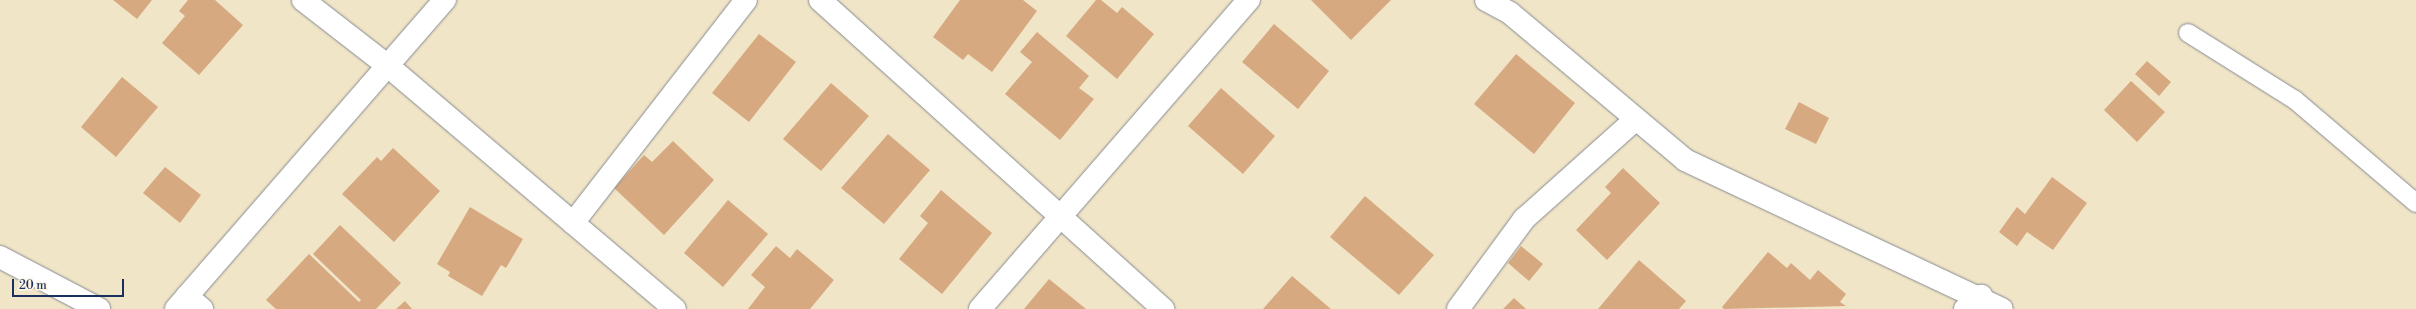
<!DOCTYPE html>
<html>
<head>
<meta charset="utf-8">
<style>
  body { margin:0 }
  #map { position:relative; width:2416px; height:309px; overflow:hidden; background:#f1e5c7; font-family:"Libre Bodoni",serif }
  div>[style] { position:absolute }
  .building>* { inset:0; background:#d6a981 }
  .roads { filter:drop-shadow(0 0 1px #868a92) drop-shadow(0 0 1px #868a92) }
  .lane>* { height:18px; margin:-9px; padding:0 9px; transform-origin:9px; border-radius:9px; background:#fff }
  .street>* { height:22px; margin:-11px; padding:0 11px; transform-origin:11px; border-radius:11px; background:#fff }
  span { translate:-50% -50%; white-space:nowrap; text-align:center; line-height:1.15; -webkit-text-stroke:3px #fcf5e5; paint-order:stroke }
  .scale { position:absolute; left:12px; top:279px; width:112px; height:18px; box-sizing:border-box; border:2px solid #1b2f5e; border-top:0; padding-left:5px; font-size:12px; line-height:14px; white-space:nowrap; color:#1b2f5e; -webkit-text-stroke:3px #fcf5e5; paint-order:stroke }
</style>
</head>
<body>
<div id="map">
  <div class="building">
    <i style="clip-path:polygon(113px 0,152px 0,137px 19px)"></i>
    <i style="clip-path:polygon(188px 0,215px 0,243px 25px,199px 75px,162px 43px,185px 16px,179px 11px)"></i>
    <i style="clip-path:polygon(960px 0,1023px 0,1037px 11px,992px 72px,968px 54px,963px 60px,933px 37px)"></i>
    <i style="clip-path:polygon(1096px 0,1101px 0,1117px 13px,1122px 7px,1154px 34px,1117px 79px,1066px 36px)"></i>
    <i style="clip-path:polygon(1311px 0,1391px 0,1351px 40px)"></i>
    <i style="clip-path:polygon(1274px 24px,1329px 71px,1298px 109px,1242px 62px)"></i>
    <i style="clip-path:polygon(1037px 32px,1089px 76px,1079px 88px,1094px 99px,1060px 140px,1005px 94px,1032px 62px,1020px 52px)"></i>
    <i style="clip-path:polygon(759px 34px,796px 62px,749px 122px,712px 93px)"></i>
    <i style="clip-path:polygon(1516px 54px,1575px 103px,1534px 154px,1474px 104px)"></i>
    <i style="clip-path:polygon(2147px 61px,2171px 82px,2159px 96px,2135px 74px)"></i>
    <i style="clip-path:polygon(122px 77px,158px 107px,116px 157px,81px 127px)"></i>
    <i style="clip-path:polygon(2131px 81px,2165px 112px,2137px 142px,2104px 110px)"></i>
    <i style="clip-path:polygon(831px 83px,869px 116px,821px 171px,783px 139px)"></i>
    <i style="clip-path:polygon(1221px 88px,1275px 136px,1243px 174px,1188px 126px)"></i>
    <i style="clip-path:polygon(1799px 102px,1829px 118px,1816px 144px,1785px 129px)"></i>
    <i style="clip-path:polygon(888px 134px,930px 170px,884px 224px,841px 188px)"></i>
    <i style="clip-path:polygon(673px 141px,714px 180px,664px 235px,614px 188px,644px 155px,652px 162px)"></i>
    <i style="clip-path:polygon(393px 148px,440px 191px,394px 242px,342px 194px,377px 157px,381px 161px)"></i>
    <i style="clip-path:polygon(165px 167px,201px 195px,180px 223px,143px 193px)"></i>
    <i style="clip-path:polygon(1623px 168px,1660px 203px,1607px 260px,1576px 230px,1611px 193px,1605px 187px)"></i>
    <i style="clip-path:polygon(2052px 177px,2087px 203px,2053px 250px,2027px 232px,2017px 246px,1999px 232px,2017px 207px,2025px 214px)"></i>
    <i style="clip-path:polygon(941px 190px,992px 233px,942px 294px,899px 259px,928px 223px,920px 216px)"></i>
    <i style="clip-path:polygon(1365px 196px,1434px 255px,1399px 295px,1330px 237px)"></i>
    <i style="clip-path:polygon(728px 200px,768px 234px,723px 287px,684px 253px)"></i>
    <i style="clip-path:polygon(470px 207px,523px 239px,506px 268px,501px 265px,482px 296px,448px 276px,450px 272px,437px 264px)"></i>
    <i style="clip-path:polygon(340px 225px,401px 283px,376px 309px,276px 309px,266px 300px,309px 254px,359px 302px,361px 300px,313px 254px)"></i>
    <i style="clip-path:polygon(776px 246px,790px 258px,797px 249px,834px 280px,810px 309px,748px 309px,765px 287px,751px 275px)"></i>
    <i style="clip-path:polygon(1521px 246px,1543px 264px,1529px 281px,1508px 263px)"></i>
    <i style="clip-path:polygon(1768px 252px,1787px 268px,1791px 263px,1810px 280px,1818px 270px,1846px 294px,1840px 302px,1846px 306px,1724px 309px,1722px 307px)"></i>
    <i style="clip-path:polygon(1639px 260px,1686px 301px,1679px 309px,1598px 309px)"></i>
    <i style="clip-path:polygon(1292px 276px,1331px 309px,1263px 309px)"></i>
    <i style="clip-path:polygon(1049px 279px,1086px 309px,1024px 309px)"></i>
    <i style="clip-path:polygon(1514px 298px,1526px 309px,1503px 309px)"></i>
    <i style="clip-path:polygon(405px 301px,412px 309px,396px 309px)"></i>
  </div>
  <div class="roads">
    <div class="lane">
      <i style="left:2188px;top:33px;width:126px;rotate:32.1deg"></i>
      <i style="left:2295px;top:100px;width:159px;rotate:40.4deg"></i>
    </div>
    <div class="street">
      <i style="left:303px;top:0;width:108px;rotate:37.8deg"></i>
      <i style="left:388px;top:66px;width:376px;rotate:40.3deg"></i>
      <i style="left:820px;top:0;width:462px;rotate:42deg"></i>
      <i style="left:1486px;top:0;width:27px;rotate:28deg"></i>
      <i style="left:1510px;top:13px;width:229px;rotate:40deg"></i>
      <i style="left:1685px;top:160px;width:350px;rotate:25.2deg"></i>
      <i style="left:573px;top:223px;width:282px;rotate:-52.2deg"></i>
      <i style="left:0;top:257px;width:112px;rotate:27.7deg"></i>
      <i style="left:187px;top:296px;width:20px;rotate:41deg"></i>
      <i style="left:176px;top:309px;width:410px;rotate:-49deg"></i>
      <i style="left:980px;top:309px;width:410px;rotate:-49deg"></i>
      <i style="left:1458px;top:309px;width:112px;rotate:-53.7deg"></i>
      <i style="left:1524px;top:219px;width:150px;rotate:-41.8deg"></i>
      <i style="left:1965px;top:309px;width:21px;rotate:-39deg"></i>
    </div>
  </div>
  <div class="scale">20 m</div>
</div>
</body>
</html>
